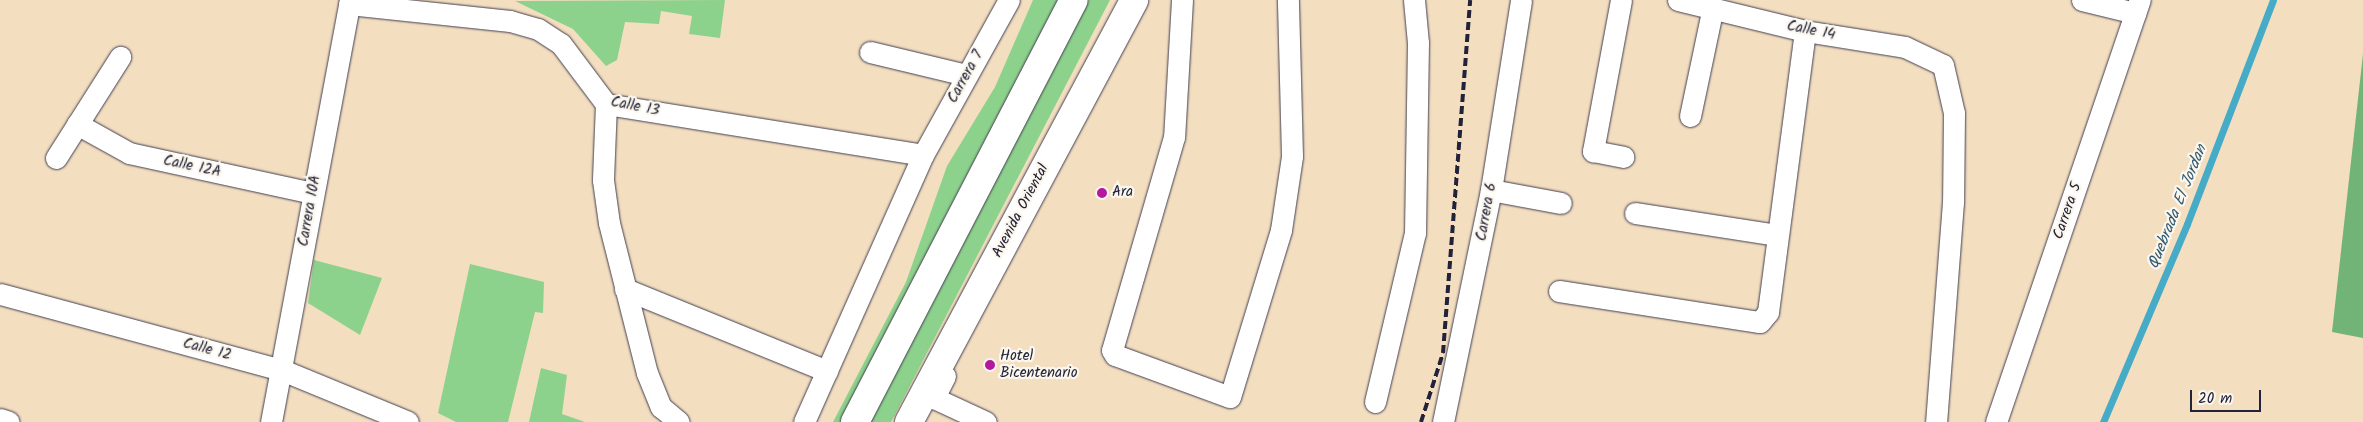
<!DOCTYPE html>
<html>
<head>
<meta charset="utf-8">
<style>
  body { margin:0 }
  #map { position:relative; width:2363px; height:422px; overflow:hidden; background:#f3dec0; font-family:Kalam,sans-serif }
  div>[style] { position:absolute }
  .green>* { inset:0; background:#8dd28c }
  .forest>* { inset:0; background:#72b478 }
  .stream>* { height:7px; margin:-3.5px; padding:0 3.5px; transform-origin:3.5px; border-radius:3.5px; background:#46abc6 }
  .roads { filter:drop-shadow(0 0 1px #413e4f) drop-shadow(0 0 1px #413e4f) }
  .street>* { height:21px; margin:-10.5px; padding:0 10.5px; transform-origin:10.5px; border-radius:10.5px; background:#fff }
  .primary>* { height:28px; margin:-14px; padding:0 14px; transform-origin:14px; border-radius:14px; background:#fff }
  .rail>* { height:4px; margin-top:-2px; transform-origin:0; background:repeating-linear-gradient(90deg,#22223b 0 8px,transparent 0 12px) }
  .dots>* { width:14px; height:14px; translate:-50% -50%; box-sizing:border-box; border:2px solid #fbf7ec; border-radius:50% }
  span { translate:-50% -50%; white-space:nowrap; text-align:center; line-height:1.15; -webkit-text-stroke:4.5px #fbf7ec; paint-order:stroke }
  .street-label { font-size:15px; color:#22223b }
  .poi-label { font-size:15px; color:#22223b }
  .left { translate:0 -50%; text-align:left }
  .water-label { font-size:16px; color:#305973; font-style:italic }
  .scale { position:absolute; left:2190px; top:390px; width:71px; height:22px; box-sizing:border-box; border:2px solid #22223b; border-top:0; padding-left:6px; font-size:15px; line-height:18px; white-space:nowrap; color:#22223b; -webkit-text-stroke:4px #fbf7ec; paint-order:stroke }
</style>
</head>
<body>
<div id="map">
  <div class="green">
    <i style="clip-path:polygon(725px 0,720px 38px,689px 34px,692px 16px,661px 11px,659px 24px,625px 22px,617px 60px,606px 66px,573px 29px,515px 1px)"></i>
    <i style="clip-path:polygon(1033px 0,1068px 0,852px 422px,833px 422px,906px 282px,947px 166px,995px 87px)"></i>
    <i style="clip-path:polygon(1089px 0,1110px 0,891px 422px,870px 422px)"></i>
    <i style="clip-path:polygon(314px 260px,382px 278px,360px 335px,308px 303px)"></i>
    <i style="clip-path:polygon(470px 264px,544px 282px,543px 313px,535px 312px,508px 422px,456px 422px,438px 413px)"></i>
    <i style="clip-path:polygon(541px 368px,567px 375px,562px 414px,585px 422px,529px 422px)"></i>
  </div>
  <div class="forest">
    <i style="clip-path:polygon(2363px 54px,2363px 338px,2332px 332px)"></i>
  </div>
  <div class="stream">
    <i style="left:2103px;top:422px;width:215px;rotate:-67deg"></i>
    <i style="left:2187px;top:224px;width:240px;rotate:-69deg"></i>
  </div>
  <div class="roads">
    <div class="street">
      <i style="left:1182px;top:0;width:137px;rotate:93.3deg"></i>
      <i style="left:1174px;top:137px;width:222px;rotate:106.2deg"></i>
      <i style="left:1112px;top:350px;width:6px;rotate:59deg"></i>
      <i style="left:1115px;top:355px;width:122px;rotate:20.1deg"></i>
      <i style="left:1230px;top:397px;width:175px;rotate:-73deg"></i>
      <i style="left:1281px;top:230px;width:75px;rotate:-81.5deg"></i>
      <i style="left:1292px;top:156px;width:156px;rotate:-91.5deg"></i>
      <i style="left:1621px;top:0;width:154px;rotate:100.5deg"></i>
      <i style="left:1593px;top:151px;width:31px;rotate:11deg"></i>
      <i style="left:1678px;top:0;width:131px;rotate:13.7deg"></i>
      <i style="left:1805px;top:31px;width:101px;rotate:9.1deg"></i>
      <i style="left:1905px;top:47px;width:42px;rotate:25.3deg"></i>
      <i style="left:1943px;top:65px;width:49px;rotate:77.1deg"></i>
      <i style="left:1954px;top:113px;width:89px;rotate:90.6deg"></i>
      <i style="left:1953px;top:202px;width:221px;rotate:94.4deg"></i>
      <i style="left:2082px;top:0;width:55px;rotate:13.8deg"></i>
      <i style="left:349px;top:4px;width:162px;rotate:6deg"></i>
      <i style="left:510px;top:21px;width:29px;rotate:16deg"></i>
      <i style="left:538px;top:29px;width:27px;rotate:33deg"></i>
      <i style="left:561px;top:44px;width:75px;rotate:53.1deg"></i>
      <i style="left:606px;top:104px;width:321px;rotate:9.1deg"></i>
      <i style="left:870px;top:52px;width:99px;rotate:13.5deg"></i>
      <i style="left:606px;top:104px;width:76px;rotate:92.3deg"></i>
      <i style="left:603px;top:180px;width:43px;rotate:82.1deg"></i>
      <i style="left:609px;top:223px;width:155px;rotate:75.8deg"></i>
      <i style="left:647px;top:373px;width:37px;rotate:68deg"></i>
      <i style="left:661px;top:407px;width:23px;rotate:40deg"></i>
      <i style="left:1690px;top:116px;width:111px;rotate:-78.1deg"></i>
      <i style="left:77px;top:124px;width:60px;rotate:29.1deg"></i>
      <i style="left:129px;top:153px;width:188px;rotate:12.3deg"></i>
      <i style="left:56px;top:158px;width:120px;rotate:-57.6deg"></i>
      <i style="left:1491px;top:190px;width:71px;rotate:10.5deg"></i>
      <i style="left:1635px;top:213px;width:144px;rotate:8.8deg"></i>
      <i style="left:625px;top:289px;width:218px;rotate:22.1deg"></i>
      <i style="left:1559px;top:291px;width:203px;rotate:8.8deg"></i>
      <i style="left:1760px;top:322px;width:13px;rotate:-51deg"></i>
      <i style="left:1768px;top:312px;width:283px;rotate:-82.5deg"></i>
      <i style="left:0;top:294px;width:292px;rotate:15.1deg"></i>
      <i style="left:282px;top:370px;width:136px;rotate:22.4deg"></i>
      <i style="left:945px;top:376px;width:25px;rotate:117deg"></i>
      <i style="left:934px;top:398px;width:57px;rotate:24.8deg"></i>
      <i style="left:1375px;top:402px;width:174px;rotate:-76.7deg"></i>
      <i style="left:1415px;top:233px;width:190px;rotate:-89.1deg"></i>
      <i style="left:1418px;top:43px;width:43px;rotate:-95.3deg"></i>
      <i style="left:0;top:419px;width:9px;rotate:18deg"></i>
      <i style="left:271px;top:422px;width:429px;rotate:-79.4deg"></i>
      <i style="left:804px;top:422px;width:292px;rotate:-66deg"></i>
      <i style="left:923px;top:155px;width:177px;rotate:-61deg"></i>
      <i style="left:1443px;top:422px;width:237px;rotate:-78.3deg"></i>
      <i style="left:1491px;top:190px;width:192px;rotate:-81deg"></i>
      <i style="left:1996px;top:422px;width:446px;rotate:-71.2deg"></i>
    </div>
    <div class="primary">
      <i style="left:855px;top:422px;width:475px;rotate:-62.6deg"></i>
      <i style="left:909px;top:422px;width:478px;rotate:-61.9deg"></i>
    </div>
  </div>
  <div class="rail">
    <i style="left:1421px;top:422px;width:72px;rotate:-72.3deg"></i>
    <i style="left:1443px;top:353px;width:354px;rotate:-85.6deg"></i>
  </div>
  <div class="dots">
    <i style="left:1102px;top:193px;background:#b5179e"></i>
    <i style="left:990px;top:365px;background:#b5179e"></i>
  </div>
  <div class="street-label">
    <span style="left:1811px;top:31px;rotate:11deg">Calle 14</span>
    <span style="left:966px;top:77px;rotate:-61deg">Carrera 7</span>
    <span style="left:635px;top:107px;rotate:11deg">Calle 13</span>
    <span style="left:192px;top:167px;rotate:12deg">Calle 12A</span>
    <span style="left:310px;top:211px;rotate:-80deg">Carrera 10A</span>
    <span style="left:1021px;top:211px;rotate:-62deg">Avenida Oriental</span>
    <span style="left:2068px;top:211px;rotate:-71deg">Carrera 5</span>
    <span style="left:1487px;top:212px;rotate:-80deg">Carrera 6</span>
    <span style="left:207px;top:350px;rotate:15deg">Calle 12</span>
  </div>
  <div class="poi-label">
    <span class="left" style="left:1112px;top:193px">Ara</span>
    <span class="left" style="left:1000px;top:365px">Hotel<br>Bicentenario</span>
  </div>
  <div class="water-label">
    <span style="left:2178px;top:207px;rotate:-68deg">Quebrada El Jordan</span>
  </div>
  <div class="scale">20 m</div>
</div>
</body>
</html>
